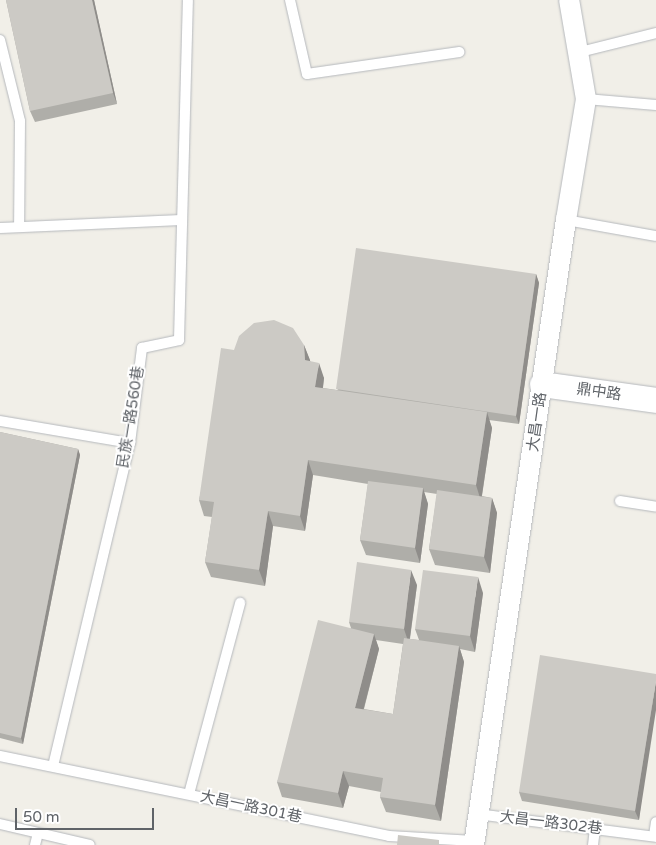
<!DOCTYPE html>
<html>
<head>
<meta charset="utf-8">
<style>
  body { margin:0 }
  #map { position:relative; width:656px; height:845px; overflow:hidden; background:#f1efe8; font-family:"Varela Round","Noto Sans TC",sans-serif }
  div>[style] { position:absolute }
  .roads { filter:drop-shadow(0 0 1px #b5b8bc) drop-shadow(0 0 1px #b5b8bc) }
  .service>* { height:10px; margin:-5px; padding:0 5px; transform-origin:5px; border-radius:5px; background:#fff }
  .minor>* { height:20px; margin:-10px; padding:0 10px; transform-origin:10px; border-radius:10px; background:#fff }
  .tertiary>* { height:25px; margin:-12.5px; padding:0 12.5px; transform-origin:12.5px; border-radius:12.5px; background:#fff }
  .wall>* { inset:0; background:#afaea9 }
  .shaded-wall>* { inset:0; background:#8f8d8a }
  .building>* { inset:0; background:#cccac5 }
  span { translate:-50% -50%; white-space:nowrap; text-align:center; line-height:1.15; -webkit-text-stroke:4px #fff; paint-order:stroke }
  .street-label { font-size:15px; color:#5f6368 }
  .scale { position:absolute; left:15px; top:808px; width:139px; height:22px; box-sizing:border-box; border:2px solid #5f6368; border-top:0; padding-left:6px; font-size:15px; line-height:18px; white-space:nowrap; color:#5f6368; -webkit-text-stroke:4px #fff; paint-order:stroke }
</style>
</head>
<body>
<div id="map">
  <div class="roads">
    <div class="service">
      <i style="left:290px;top:0;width:76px;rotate:77.1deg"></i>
      <i style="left:307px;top:74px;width:154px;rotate:-8.2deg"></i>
      <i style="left:0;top:40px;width:83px;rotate:76.1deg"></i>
      <i style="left:20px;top:121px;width:106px;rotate:90.5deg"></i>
      <i style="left:580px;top:52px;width:78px;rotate:-14deg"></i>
      <i style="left:586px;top:99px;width:70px;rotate:4.9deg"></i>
      <i style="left:566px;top:220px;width:91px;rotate:10.1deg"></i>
      <i style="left:0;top:228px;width:182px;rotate:-2.5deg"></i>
      <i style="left:0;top:421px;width:132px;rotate:9.6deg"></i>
      <i style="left:620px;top:501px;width:36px;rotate:9deg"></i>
      <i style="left:0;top:756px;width:397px;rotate:11.6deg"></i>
      <i style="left:389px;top:836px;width:85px;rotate:3.4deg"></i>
      <i style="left:53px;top:766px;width:332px;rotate:-76.6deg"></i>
      <i style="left:130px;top:443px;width:96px;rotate:-82.8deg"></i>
      <i style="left:142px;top:348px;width:38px;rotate:-12deg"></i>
      <i style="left:179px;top:340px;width:340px;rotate:-88.5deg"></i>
      <i style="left:189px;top:794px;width:198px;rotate:-75deg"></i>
      <i style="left:477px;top:814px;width:180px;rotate:7.3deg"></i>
      <i style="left:0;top:824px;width:92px;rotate:13.1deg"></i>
      <i style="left:654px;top:836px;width:14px;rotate:-82deg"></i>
      <i style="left:35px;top:845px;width:12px;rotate:-76deg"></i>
      <i style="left:593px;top:845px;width:16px;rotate:-83deg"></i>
    </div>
    <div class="minor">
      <i style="left:474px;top:845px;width:632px;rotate:-81.63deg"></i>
      <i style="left:566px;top:220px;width:123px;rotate:-80.6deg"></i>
      <i style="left:586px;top:99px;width:100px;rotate:-99.7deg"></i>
    </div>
    <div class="tertiary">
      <i style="left:542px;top:384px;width:115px;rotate:8deg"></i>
    </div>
  </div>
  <div class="wall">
    <i style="clip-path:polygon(6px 0,94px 0,117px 104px,35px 122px,30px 111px)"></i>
    <i style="clip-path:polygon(536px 274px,539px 283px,519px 424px,489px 420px,492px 428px,482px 496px,492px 498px,497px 513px,490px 573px,435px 565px,429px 549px,437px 494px,424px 492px,428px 504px,420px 563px,366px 555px,360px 540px,368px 484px,313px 475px,305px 531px,273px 526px,265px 586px,211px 577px,205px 562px,212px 517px,204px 516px,199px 500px,234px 350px,304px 345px,310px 361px,324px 378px,323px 388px,337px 390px)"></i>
    <i style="clip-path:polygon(0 432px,78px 449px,80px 455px,23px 744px,0 738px)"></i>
    <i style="clip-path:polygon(evenodd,417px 585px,410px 639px,419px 640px,415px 629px,483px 593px,475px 652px,460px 649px,464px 662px,441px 821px,386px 812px,380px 797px,381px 792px,349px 786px,343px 808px,282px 797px,277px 782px,351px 628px,349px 622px,417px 585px,376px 640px,403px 644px,393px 714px,364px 709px,379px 649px,376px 640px)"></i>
    <i style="clip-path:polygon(656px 674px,639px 820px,522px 801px,519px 792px)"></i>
  </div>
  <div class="shaded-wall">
    <i style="clip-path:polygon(92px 0,94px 0,117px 104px,113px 93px)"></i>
    <i style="clip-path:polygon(536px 274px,539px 283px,519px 424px,516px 416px)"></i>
    <i style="clip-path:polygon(304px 345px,310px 360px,311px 376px,305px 360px)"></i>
    <i style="clip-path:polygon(319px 363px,324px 378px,321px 402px,315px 387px)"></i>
    <i style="clip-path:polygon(487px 412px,492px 428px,481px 501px,476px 485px)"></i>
    <i style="clip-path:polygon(78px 449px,80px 455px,23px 744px,21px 738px)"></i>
    <i style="clip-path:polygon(308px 460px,313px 475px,305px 531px,300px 516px)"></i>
    <i style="clip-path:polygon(423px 488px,428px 504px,420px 563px,415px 548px)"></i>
    <i style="clip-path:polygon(492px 498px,497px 513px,490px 573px,484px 557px)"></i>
    <i style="clip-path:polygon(268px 511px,273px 526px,265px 586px,259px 570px)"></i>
    <i style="clip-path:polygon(411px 570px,417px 585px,409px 644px,404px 629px)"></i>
    <i style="clip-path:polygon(478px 577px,483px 593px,475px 652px,470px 636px)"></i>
    <i style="clip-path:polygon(374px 634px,379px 649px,360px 723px,355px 708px)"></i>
    <i style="clip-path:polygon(459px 646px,464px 662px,441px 821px,435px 805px)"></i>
    <i style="clip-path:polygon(656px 681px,656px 710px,639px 820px,635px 811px)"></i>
    <i style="clip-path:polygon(343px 771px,349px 786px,343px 808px,338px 793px)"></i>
  </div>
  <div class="building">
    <i style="clip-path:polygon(6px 0,92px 0,113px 93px,30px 111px)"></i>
    <i style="clip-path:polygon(356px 248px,536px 274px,516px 416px,336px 389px)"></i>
    <i style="clip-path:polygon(274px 320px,293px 328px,304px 345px,305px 360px,319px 363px,315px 387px,487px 412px,476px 485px,308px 460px,300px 516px,268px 511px,259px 570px,205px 562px,214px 502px,199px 500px,221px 348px,234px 350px,239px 336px,254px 323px)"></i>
    <i style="clip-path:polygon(0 432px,78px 449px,21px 738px,0 733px)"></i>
    <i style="clip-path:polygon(368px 481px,423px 488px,415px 548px,360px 540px)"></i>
    <i style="clip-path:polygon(437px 490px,492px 498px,484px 557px,429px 549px)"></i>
    <i style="clip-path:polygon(357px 562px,411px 570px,404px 629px,349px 622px)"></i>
    <i style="clip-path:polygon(423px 570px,478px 577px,470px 636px,415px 629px)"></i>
    <i style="clip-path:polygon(318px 620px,374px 634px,355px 708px,393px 714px,404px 638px,459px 646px,435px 805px,380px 797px,383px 778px,343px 771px,338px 793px,277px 782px)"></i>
    <i style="clip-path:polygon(540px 655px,656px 674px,656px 681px,635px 811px,519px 792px)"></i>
    <i style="clip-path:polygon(398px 835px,439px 840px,439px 845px,397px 845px)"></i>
  </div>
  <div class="street-label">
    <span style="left:599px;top:392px;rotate:8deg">鼎中路</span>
    <span style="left:131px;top:417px;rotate:-81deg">民族一路560巷</span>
    <span style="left:537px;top:422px;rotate:-82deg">大昌一路</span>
    <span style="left:251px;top:807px;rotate:12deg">大昌一路301巷</span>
    <span style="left:551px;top:823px;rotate:7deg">大昌一路302巷</span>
  </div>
  <div class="scale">50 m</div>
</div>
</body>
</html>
